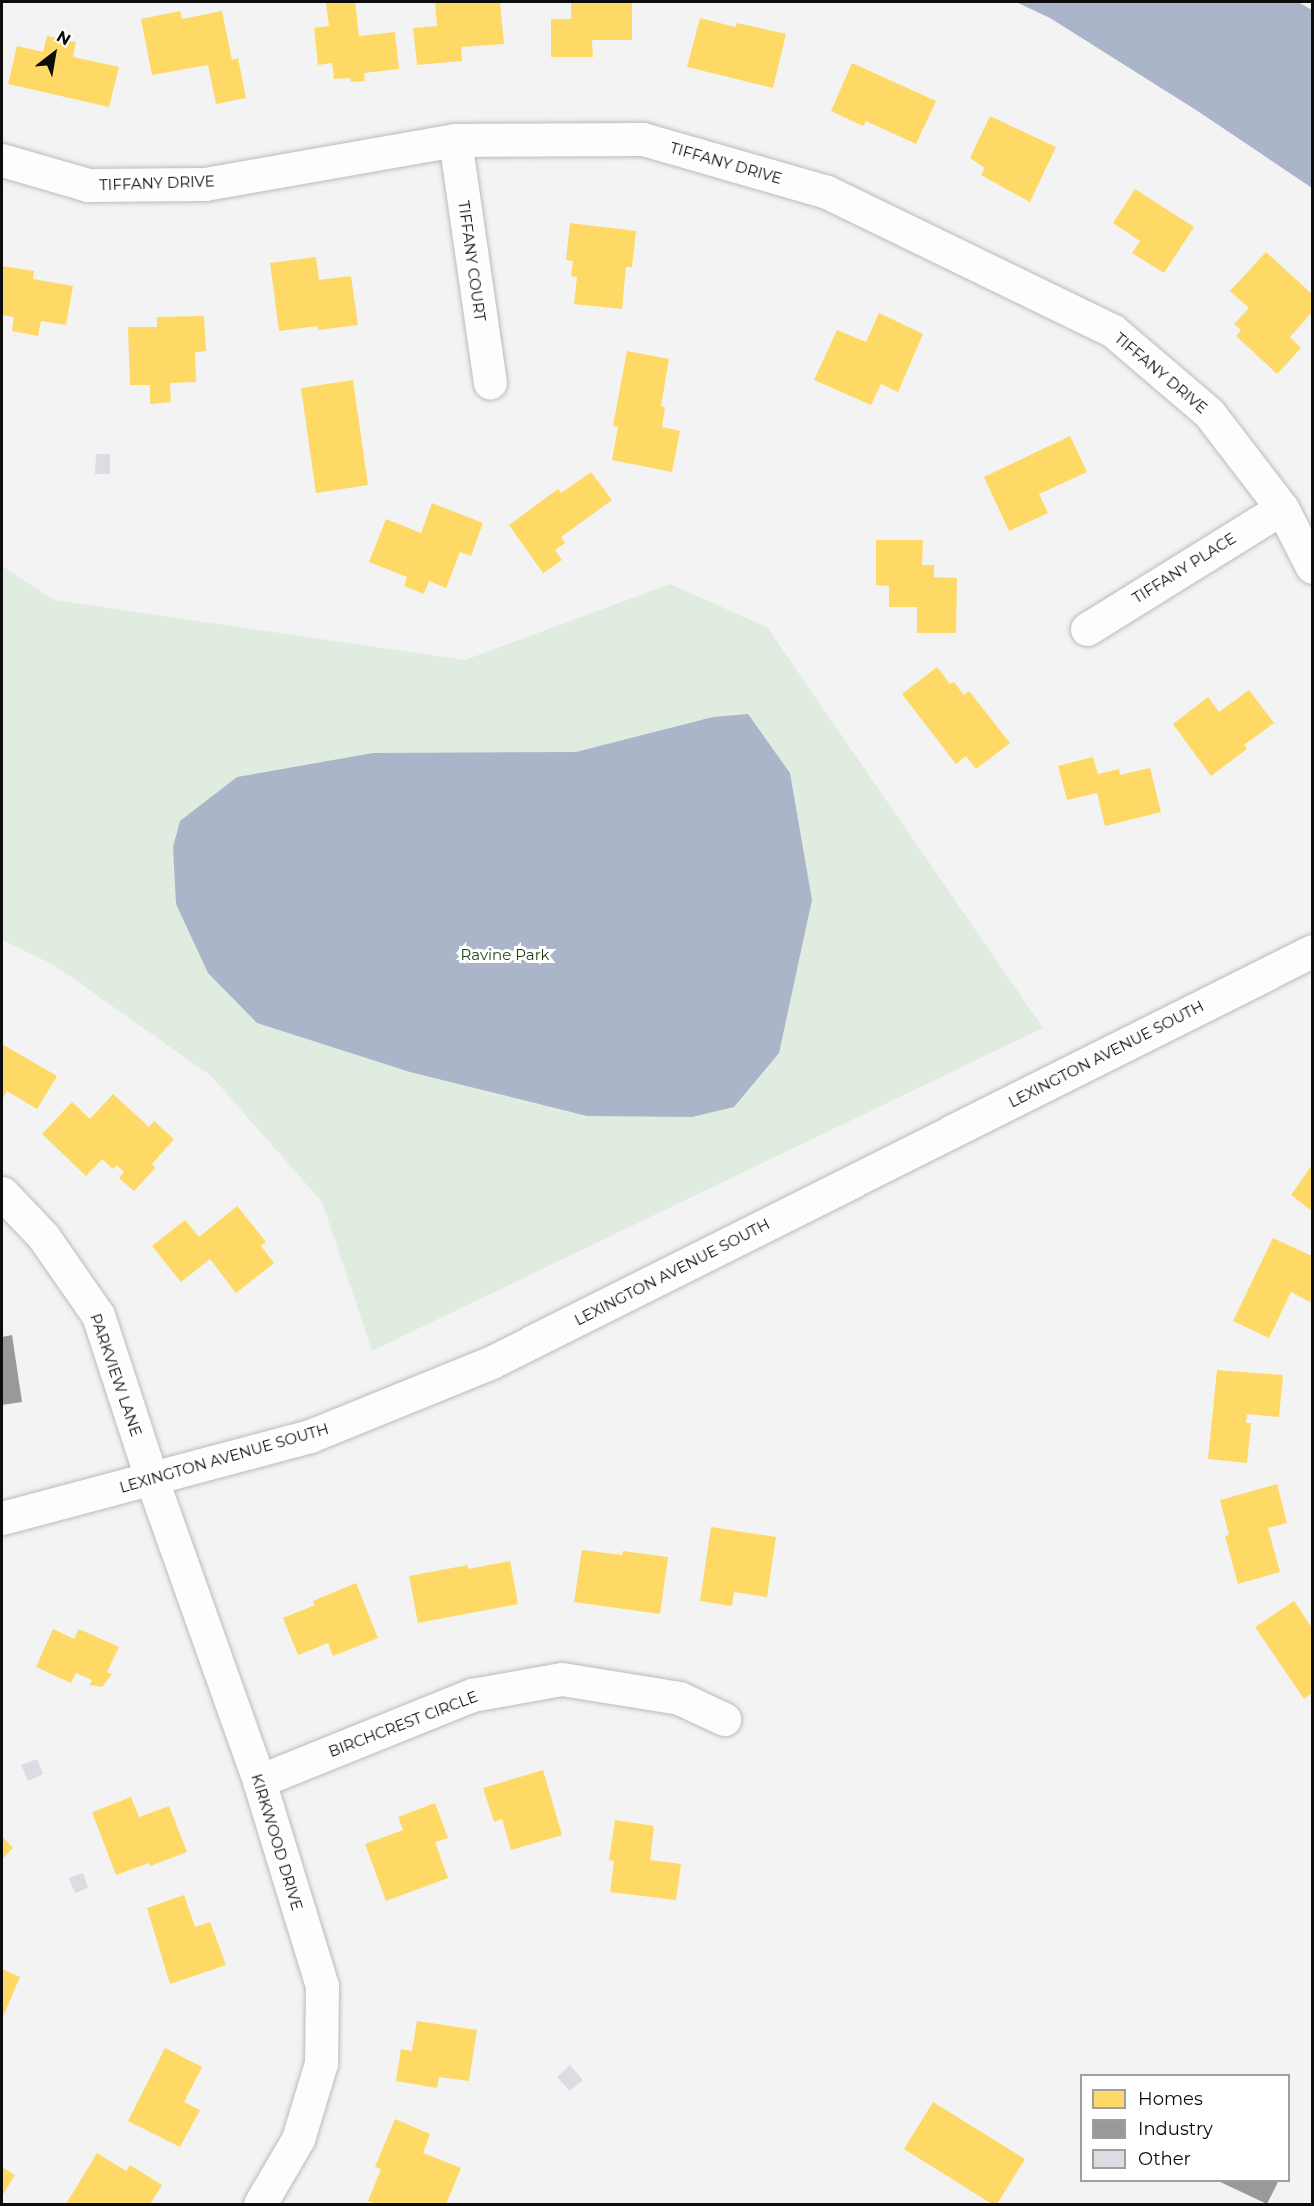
<!DOCTYPE html>
<html>
<head>
<meta charset="utf-8">
<style>
  body { margin:0 }
  #map { position:relative; width:1314px; height:2206px; overflow:hidden; background:#f3f3f4; font-family:Montserrat,sans-serif }
  div>[style] { position:absolute }
  .green>* { inset:0; background:#e1ece0 }
  .water>* { inset:0; background:#aab5c9 }
  .homes>* { inset:0; background:#ffd966 }
  .industry>* { inset:0; background:#999 }
  .building>* { inset:0; background:#dddce3 }
  .roads { filter:drop-shadow(0 0 2px #bbbbbc) drop-shadow(0 0 2px #bbbbbc) }
  .minor>* { height:33px; margin:-16.5px; padding:0 16.5px; transform-origin:16.5px; border-radius:16.5px; background:#fdfdfd }
  span { translate:-50% -50%; white-space:nowrap; text-align:center; line-height:1.15; -webkit-text-stroke:6px #fff; paint-order:stroke }
  .street-label { font-size:15px; color:#0d0d0e }
  .park-label { font-size:15px; color:#1c3f17 }
  .frame { position:absolute; inset:0; border:3px solid #0d0d0e; pointer-events:none }
  .legend { position:absolute; left:1080px; top:2074px; width:210px; height:108px; box-sizing:border-box; background:#fff; border:2px solid #9e9e9f; margin:0; padding:8px 10px; list-style:none; font-size:18px; color:#0d0d0e }
  .legend li { display:flex; align-items:center; gap:12px; height:30px }
  .legend b { width:30px; border:2px solid #9e9e9f }
  .north { position:absolute; left:24px; top:24px; width:60px; height:60px; -webkit-text-stroke:4px #fff; paint-order:stroke; rotate:31deg; font-size:16px; font-weight:700; line-height:24px; text-align:center; color:#0d0d0e }
  .north::after { content:''; display:block; margin:auto; width:21px; height:27px; background:#0d0d0e; clip-path:polygon(50% 0,100% 100%,50% 72%,0 100%) }
</style>
</head>
<body>
<div id="map">
  <div class="green">
    <i style="clip-path:polygon(2px 566px,54px 600px,465px 660px,670px 584px,767px 627px,1043px 1028px,372px 1351px,322px 1202px,211px 1076px,54px 965px,2px 940px)"></i>
  </div>
  <div class="water">
    <i style="clip-path:polygon(1016px 2px,1298px 2px,1312px 10px,1312px 188px,1196px 110px,1050px 18px)"></i>
    <i style="clip-path:polygon(748px 714px,790px 773px,812px 900px,779px 1053px,734px 1107px,692px 1117px,587px 1116px,410px 1072px,257px 1023px,208px 973px,176px 904px,173px 847px,180px 821px,237px 777px,373px 753px,576px 752px,713px 717px)"></i>
  </div>
  <div class="homes">
    <i style="clip-path:polygon(355px 2px,359px 36px,395px 32px,399px 69px,364px 73px,365px 81px,351px 82px,350px 78px,334px 79px,332px 63px,318px 65px,314px 28px,329px 26px,326px 3px)"></i>
    <i style="clip-path:polygon(435px 2px,500px 2px,504px 44px,461px 47px,462px 61px,417px 65px,413px 28px,437px 26px)"></i>
    <i style="clip-path:polygon(571px 2px,632px 2px,632px 40px,592px 40px,593px 57px,551px 57px,551px 19px,571px 19px)"></i>
    <i style="clip-path:polygon(180px 11px,182px 19px,222px 11px,232px 60px,238px 58px,246px 98px,216px 104px,208px 65px,152px 75px,141px 19px)"></i>
    <i style="clip-path:polygon(700px 18px,735px 27px,737px 23px,786px 34px,773px 88px,687px 67px)"></i>
    <i style="clip-path:polygon(47px 36px,76px 42px,73px 57px,119px 67px,109px 107px,8px 84px,17px 46px,43px 52px)"></i>
    <i style="clip-path:polygon(852px 63px,936px 101px,916px 144px,866px 121px,863px 126px,831px 111px)"></i>
    <i style="clip-path:polygon(990px 116px,1056px 147px,1030px 202px,981px 175px,985px 168px,970px 158px)"></i>
    <i style="clip-path:polygon(1135px 189px,1194px 227px,1164px 273px,1132px 253px,1140px 241px,1113px 223px)"></i>
    <i style="clip-path:polygon(570px 223px,636px 231px,632px 267px,626px 267px,622px 309px,574px 304px,577px 277px,571px 276px,573px 261px,566px 260px)"></i>
    <i style="clip-path:polygon(1266px 252px,1312px 294px,1312px 312px,1290px 337px,1301px 348px,1277px 374px,1236px 336px,1241px 330px,1234px 324px,1249px 308px,1230px 291px)"></i>
    <i style="clip-path:polygon(316px 257px,319px 280px,351px 276px,358px 325px,318px 330px,318px 326px,279px 331px,270px 263px)"></i>
    <i style="clip-path:polygon(2px 266px,34px 271px,33px 279px,73px 286px,66px 325px,41px 321px,38px 336px,12px 331px,14px 317px,2px 315px)"></i>
    <i style="clip-path:polygon(879px 313px,923px 334px,898px 392px,881px 384px,871px 405px,814px 380px,837px 330px,866px 342px)"></i>
    <i style="clip-path:polygon(204px 316px,206px 351px,195px 352px,196px 382px,170px 383px,171px 402px,150px 404px,150px 385px,130px 385px,128px 327px,157px 327px,157px 317px)"></i>
    <i style="clip-path:polygon(627px 351px,669px 359px,661px 406px,665px 407px,662px 427px,680px 431px,672px 472px,612px 460px,618px 427px,613px 426px)"></i>
    <i style="clip-path:polygon(353px 380px,368px 485px,316px 493px,301px 388px)"></i>
    <i style="clip-path:polygon(1070px 436px,1087px 472px,1039px 494px,1048px 513px,1009px 531px,984px 477px)"></i>
    <i style="clip-path:polygon(591px 472px,612px 500px,561px 537px,565px 543px,555px 550px,562px 560px,543px 573px,509px 525px,558px 489px,561px 493px)"></i>
    <i style="clip-path:polygon(432px 503px,483px 523px,471px 556px,460px 552px,446px 588px,429px 581px,424px 594px,404px 586px,407px 577px,369px 562px,386px 519px,421px 533px)"></i>
    <i style="clip-path:polygon(876px 540px,923px 540px,922px 565px,934px 565px,934px 577px,957px 578px,956px 633px,917px 633px,917px 607px,889px 607px,889px 586px,876px 585px)"></i>
    <i style="clip-path:polygon(937px 667px,950px 684px,954px 682px,964px 695px,969px 691px,1010px 743px,976px 769px,966px 756px,956px 764px,902px 694px)"></i>
    <i style="clip-path:polygon(1249px 690px,1274px 723px,1244px 745px,1247px 749px,1211px 776px,1173px 724px,1208px 697px,1219px 712px)"></i>
    <i style="clip-path:polygon(1093px 757px,1098px 774px,1119px 769px,1120px 775px,1150px 768px,1161px 812px,1105px 826px,1097px 793px,1067px 800px,1058px 766px)"></i>
    <i style="clip-path:polygon(2px 1044px,57px 1076px,37px 1109px,7px 1091px,2px 1100px)"></i>
    <i style="clip-path:polygon(113px 1094px,149px 1127px,154px 1121px,174px 1139px,152px 1164px,155px 1168px,134px 1191px,119px 1178px,124px 1172px,117px 1165px,113px 1169px,102px 1159px,86px 1176px,42px 1134px,72px 1102px,90px 1119px)"></i>
    <i style="clip-path:polygon(1312px 1165px,1312px 1211px,1291px 1195px)"></i>
    <i style="clip-path:polygon(237px 1206px,266px 1242px,261px 1246px,274px 1263px,236px 1293px,210px 1259px,181px 1282px,152px 1246px,185px 1220px,199px 1237px)"></i>
    <i style="clip-path:polygon(1273px 1238px,1312px 1256px,1312px 1297px,1310px 1302px,1291px 1292px,1269px 1338px,1233px 1321px)"></i>
    <i style="clip-path:polygon(1217px 1370px,1283px 1375px,1279px 1417px,1247px 1414px,1246px 1423px,1251px 1423px,1247px 1463px,1208px 1459px)"></i>
    <i style="clip-path:polygon(1277px 1484px,1287px 1523px,1268px 1528px,1280px 1572px,1238px 1584px,1225px 1536px,1229px 1535px,1220px 1500px)"></i>
    <i style="clip-path:polygon(711px 1527px,776px 1537px,767px 1597px,734px 1592px,732px 1606px,700px 1601px)"></i>
    <i style="clip-path:polygon(582px 1550px,622px 1555px,623px 1551px,668px 1557px,660px 1614px,574px 1602px)"></i>
    <i style="clip-path:polygon(510px 1561px,518px 1604px,418px 1623px,409px 1576px,468px 1565px,468px 1569px)"></i>
    <i style="clip-path:polygon(356px 1583px,378px 1638px,333px 1656px,328px 1643px,298px 1655px,283px 1618px,315px 1605px,313px 1601px)"></i>
    <i style="clip-path:polygon(1294px 1601px,1312px 1628px,1312px 1693px,1304px 1699px,1255px 1627px)"></i>
    <i style="clip-path:polygon(53px 1629px,74px 1639px,79px 1629px,119px 1647px,107px 1672px,112px 1674px,102px 1687px,90px 1685px,92px 1680px,76px 1673px,71px 1683px,36px 1667px)"></i>
    <i style="clip-path:polygon(543px 1770px,562px 1835px,511px 1850px,502px 1819px,494px 1822px,483px 1788px)"></i>
    <i style="clip-path:polygon(131px 1797px,139px 1817px,169px 1806px,187px 1852px,150px 1866px,149px 1863px,116px 1875px,92px 1812px)"></i>
    <i style="clip-path:polygon(435px 1803px,448px 1838px,435px 1842px,448px 1878px,386px 1901px,365px 1844px,403px 1830px,398px 1817px)"></i>
    <i style="clip-path:polygon(615px 1820px,654px 1826px,650px 1860px,681px 1864px,676px 1900px,610px 1892px,614px 1861px,609px 1860px)"></i>
    <i style="clip-path:polygon(2px 1836px,13px 1848px,2px 1859px)"></i>
    <i style="clip-path:polygon(184px 1895px,195px 1927px,210px 1922px,226px 1965px,170px 1984px,147px 1908px)"></i>
    <i style="clip-path:polygon(2px 1969px,20px 1977px,2px 2019px)"></i>
    <i style="clip-path:polygon(417px 2021px,477px 2030px,469px 2081px,439px 2077px,437px 2088px,396px 2081px,401px 2049px,412px 2051px)"></i>
    <i style="clip-path:polygon(165px 2048px,202px 2067px,184px 2102px,200px 2110px,180px 2147px,128px 2121px)"></i>
    <i style="clip-path:polygon(933px 2102px,1025px 2159px,997px 2204px,992px 2204px,904px 2149px)"></i>
    <i style="clip-path:polygon(395px 2119px,430px 2134px,423px 2153px,461px 2168px,446px 2204px,376px 2204px,368px 2201px,381px 2169px,375px 2167px)"></i>
    <i style="clip-path:polygon(97px 2153px,126px 2171px,130px 2165px,162px 2185px,150px 2204px,66px 2204px)"></i>
    <i style="clip-path:polygon(2px 2167px,15px 2175px,2px 2196px)"></i>
  </div>
  <div class="industry">
    <i style="clip-path:polygon(12px 1335px,22px 1402px,2px 1405px,2px 1337px)"></i>
    <i style="clip-path:polygon(1216px 2180px,1279px 2180px,1267px 2204px)"></i>
  </div>
  <div class="building">
    <i style="clip-path:polygon(96px 454px,110px 454px,110px 474px,95px 474px)"></i>
    <i style="clip-path:polygon(37px 1759px,43px 1774px,28px 1781px,21px 1765px)"></i>
    <i style="clip-path:polygon(83px 1873px,88px 1888px,75px 1893px,69px 1878px)"></i>
    <i style="clip-path:polygon(570px 2065px,583px 2080px,570px 2091px,557px 2077px)"></i>
  </div>
  <div class="roads">
    <div class="minor">
      <i style="left:455px;top:140px;width:245px;rotate:81.8deg"></i>
      <i style="left:2px;top:160px;width:90px;rotate:16.2deg"></i>
      <i style="left:88px;top:185px;width:117px;rotate:-0.5deg"></i>
      <i style="left:205px;top:184px;width:254px;rotate:-10deg"></i>
      <i style="left:455px;top:140px;width:188px;rotate:-0.3deg"></i>
      <i style="left:643px;top:139px;width:191px;rotate:16.1deg"></i>
      <i style="left:827px;top:192px;width:318px;rotate:25.9deg"></i>
      <i style="left:1113px;top:331px;width:126px;rotate:40.5deg"></i>
      <i style="left:1209px;top:413px;width:120px;rotate:52.5deg"></i>
      <i style="left:1282px;top:508px;width:66px;rotate:63deg"></i>
      <i style="left:1087px;top:629px;width:229px;rotate:-31.8deg"></i>
      <i style="left:2px;top:1193px;width:59px;rotate:46.4deg"></i>
      <i style="left:43px;top:1236px;width:96px;rotate:55.2deg"></i>
      <i style="left:98px;top:1315px;width:174px;rotate:71.9deg"></i>
      <i style="left:152px;top:1480px;width:319px;rotate:70.4deg"></i>
      <i style="left:259px;top:1781px;width:214px;rotate:72.9deg"></i>
      <i style="left:322px;top:1986px;width:77px;rotate:90.7deg"></i>
      <i style="left:321px;top:2063px;width:79px;rotate:106.8deg"></i>
      <i style="left:298px;top:2139px;width:75px;rotate:120.3deg"></i>
      <i style="left:2px;top:1518px;width:319px;rotate:-14.9deg"></i>
      <i style="left:310px;top:1436px;width:196px;rotate:-22.1deg"></i>
      <i style="left:492px;top:1362px;width:917px;rotate:-26.62deg"></i>
      <i style="left:259px;top:1781px;width:230px;rotate:-22deg"></i>
      <i style="left:472px;top:1695px;width:91px;rotate:-10.1deg"></i>
      <i style="left:562px;top:1679px;width:119px;rotate:9.2deg"></i>
      <i style="left:679px;top:1698px;width:50px;rotate:25deg"></i>
    </div>
  </div>
  <div class="street-label">
    <span style="left:726px;top:163px;rotate:16deg">TIFFANY DRIVE</span>
    <span style="left:157px;top:183px;rotate:-2deg">TIFFANY DRIVE</span>
    <span style="left:472px;top:261px;rotate:82deg">TIFFANY COURT</span>
    <span style="left:1161px;top:373px;rotate:40deg">TIFFANY DRIVE</span>
    <span style="left:1184px;top:568px;rotate:-32deg">TIFFANY PLACE</span>
    <span style="left:1106px;top:1054px;rotate:-27deg">LEXINGTON AVENUE SOUTH</span>
    <span style="left:672px;top:1272px;rotate:-27deg">LEXINGTON AVENUE SOUTH</span>
    <span style="left:116px;top:1375px;rotate:71deg">PARKVIEW LANE</span>
    <span style="left:224px;top:1458px;rotate:-16deg">LEXINGTON AVENUE SOUTH</span>
    <span style="left:403px;top:1724px;rotate:-21deg">BIRCHCREST CIRCLE</span>
    <span style="left:277px;top:1842px;rotate:73deg">KIRKWOOD DRIVE</span>
  </div>
  <div class="park-label">
    <span style="left:505px;top:955px">Ravine Park</span>
  </div>
  <div class="frame"></div>
  <ul class="legend">
  <li><b style="height:16px;background:#ffd966"></b>Homes</li>
  <li><b style="height:16px;background:#999"></b>Industry</li>
  <li><b style="height:16px;background:#dddce3"></b>Other</li>
  </ul>
  <div class="north">N</div>
</div>
</body>
</html>
